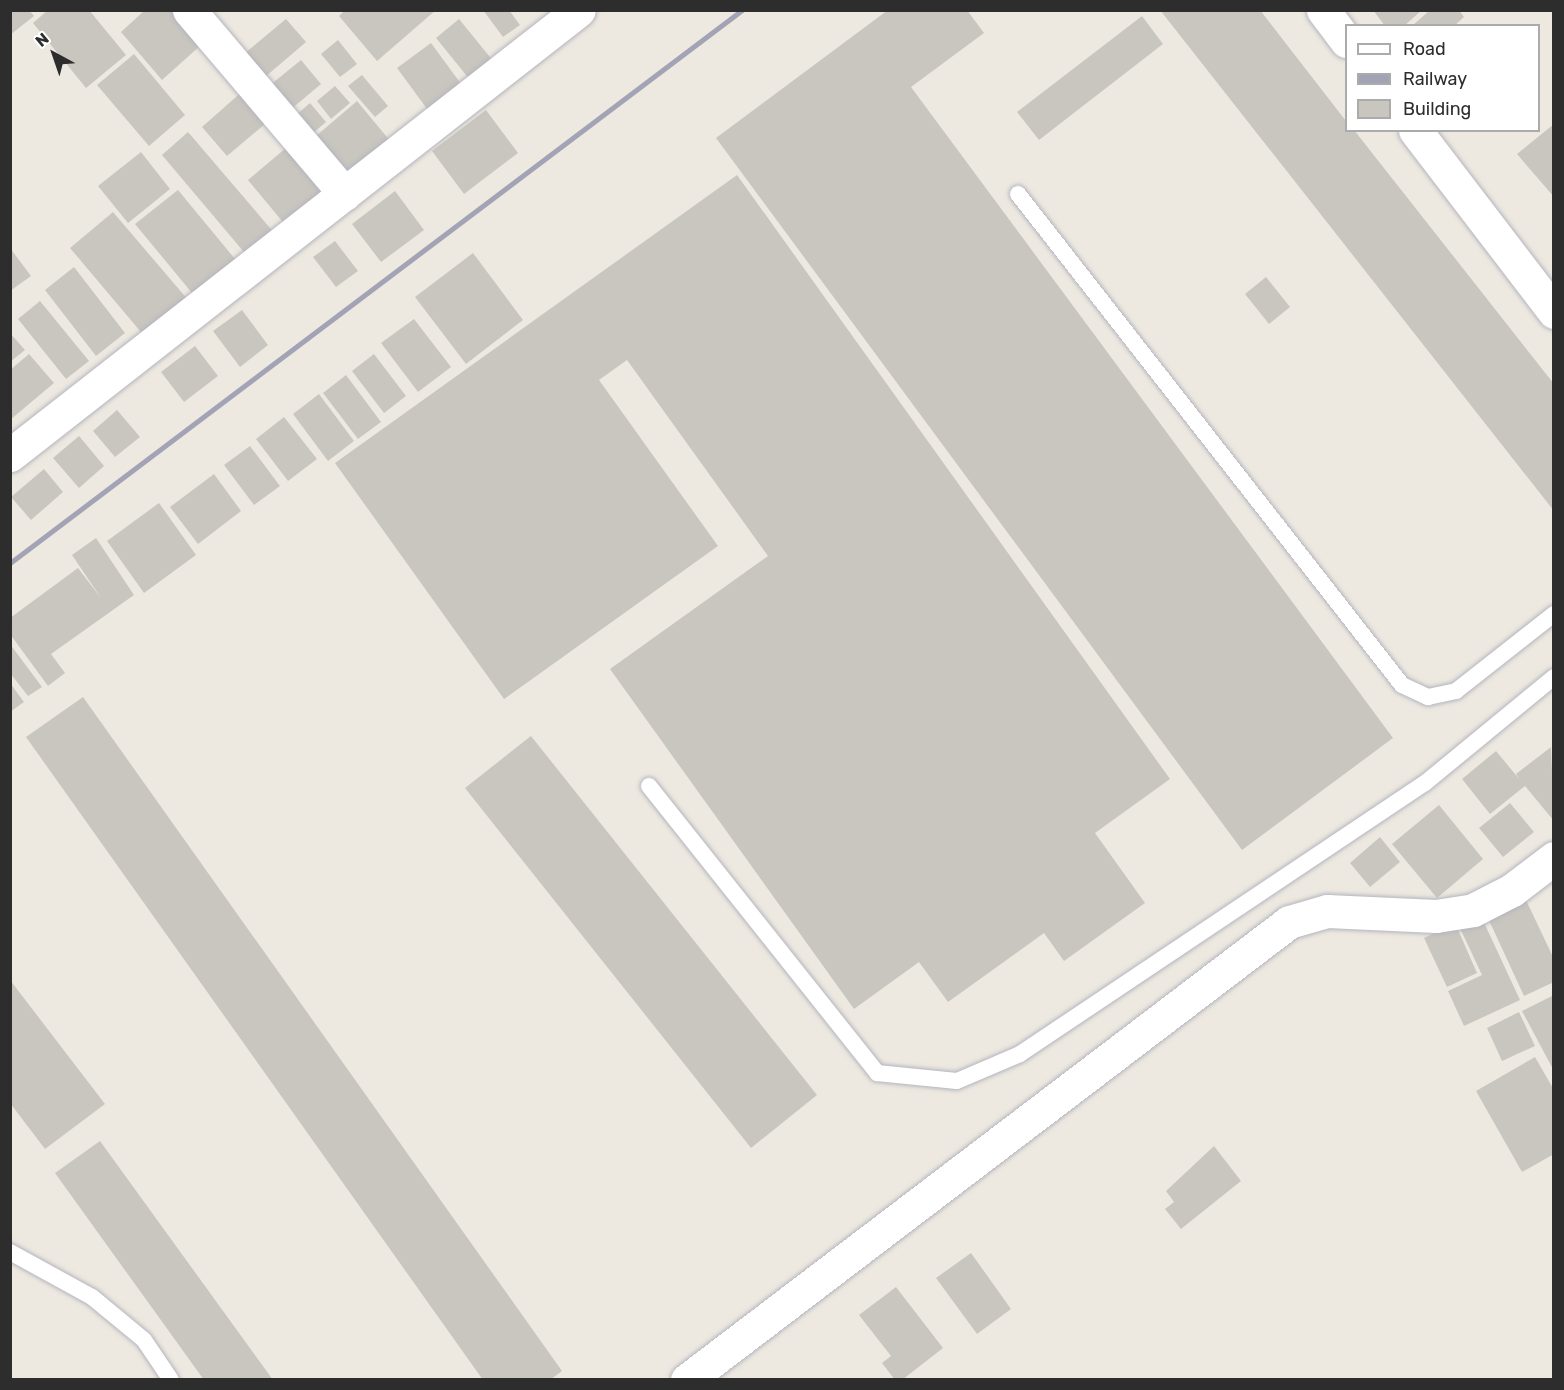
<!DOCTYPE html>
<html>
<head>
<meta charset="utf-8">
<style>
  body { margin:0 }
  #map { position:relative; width:1564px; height:1390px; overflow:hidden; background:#eee9e0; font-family:Rubik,sans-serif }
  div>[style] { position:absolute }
  .building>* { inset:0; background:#c9c6bf }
  .roads { filter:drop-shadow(0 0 2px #b4b5bf) drop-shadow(0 0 2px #b4b5bf) }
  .lane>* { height:16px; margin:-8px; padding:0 8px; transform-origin:8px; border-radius:8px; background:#fff }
  .street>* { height:33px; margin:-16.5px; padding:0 16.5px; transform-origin:16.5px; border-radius:16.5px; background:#fff }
  .rail>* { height:4.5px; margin:-2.25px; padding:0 2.25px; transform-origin:2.25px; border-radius:2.25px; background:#a3a3b6 }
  span { translate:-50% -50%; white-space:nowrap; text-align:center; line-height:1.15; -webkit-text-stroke:6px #fff; paint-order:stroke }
  .frame { position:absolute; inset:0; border:12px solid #2d2d2d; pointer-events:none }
  .legend { position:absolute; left:1345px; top:24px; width:195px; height:108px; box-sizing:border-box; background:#fff; border:2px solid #ababab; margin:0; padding:8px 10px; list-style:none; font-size:18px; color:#2d2d2d }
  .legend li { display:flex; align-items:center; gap:12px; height:30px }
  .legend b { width:30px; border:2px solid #ababab }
  .north { position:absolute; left:24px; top:24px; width:60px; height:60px; -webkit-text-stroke:4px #fff; paint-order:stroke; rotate:320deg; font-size:16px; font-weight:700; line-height:24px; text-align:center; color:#2d2d2d }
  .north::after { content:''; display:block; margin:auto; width:21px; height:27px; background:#2d2d2d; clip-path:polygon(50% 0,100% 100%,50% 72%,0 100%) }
</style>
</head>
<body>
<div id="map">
  <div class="building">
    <i style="clip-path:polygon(10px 10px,29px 10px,34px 16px,10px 35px)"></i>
    <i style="clip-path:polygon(48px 10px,89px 10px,126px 55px,86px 88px,33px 23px)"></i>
    <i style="clip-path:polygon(145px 10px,170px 10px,201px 45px,162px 80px,121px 32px)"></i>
    <i style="clip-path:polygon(345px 10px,436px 10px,377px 61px,339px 16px)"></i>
    <i style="clip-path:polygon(483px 10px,509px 10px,520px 25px,503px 37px)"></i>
    <i style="clip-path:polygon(888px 10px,967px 10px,984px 33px,911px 87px,1393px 738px,1242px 850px,716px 138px)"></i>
    <i style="clip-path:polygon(1160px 10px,1260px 10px,1346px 121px,1346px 130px,1354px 130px,1554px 384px,1554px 511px)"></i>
    <i style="clip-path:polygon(1373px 10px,1422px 10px,1404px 26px,1385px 26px)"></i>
    <i style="clip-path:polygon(1430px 10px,1459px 10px,1464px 17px,1454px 26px,1412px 26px)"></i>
    <i style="clip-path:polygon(1142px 16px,1163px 44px,1039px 140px,1017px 112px)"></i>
    <i style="clip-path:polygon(286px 19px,306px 42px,265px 77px,245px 53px)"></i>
    <i style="clip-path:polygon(459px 19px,498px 67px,475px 86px,436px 38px)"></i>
    <i style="clip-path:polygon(338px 40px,357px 64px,340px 77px,321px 54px)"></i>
    <i style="clip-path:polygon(431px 43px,467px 92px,433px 117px,397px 68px)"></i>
    <i style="clip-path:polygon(134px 54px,185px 115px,149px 146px,97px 85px)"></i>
    <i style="clip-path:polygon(301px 60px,321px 84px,289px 111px,269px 86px)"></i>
    <i style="clip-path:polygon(362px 75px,388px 106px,375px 117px,348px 86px)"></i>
    <i style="clip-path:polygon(335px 86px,350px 103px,331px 119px,317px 101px)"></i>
    <i style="clip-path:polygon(245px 89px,271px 119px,227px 156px,202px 127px)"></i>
    <i style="clip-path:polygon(357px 101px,391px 142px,344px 183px,309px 142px)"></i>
    <i style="clip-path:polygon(310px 103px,326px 122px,306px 139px,290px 120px)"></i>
    <i style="clip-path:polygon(486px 110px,518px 153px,464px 194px,432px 151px)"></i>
    <i style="clip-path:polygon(1554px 124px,1554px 197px,1517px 154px)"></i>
    <i style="clip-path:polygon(188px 132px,276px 235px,249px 258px,162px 155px)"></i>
    <i style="clip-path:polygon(287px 147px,326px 194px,287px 227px,248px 180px)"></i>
    <i style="clip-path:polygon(141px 152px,170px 189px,128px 223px,98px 186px)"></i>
    <i style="clip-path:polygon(737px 175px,1170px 779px,1095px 833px,1145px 903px,1064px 961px,1044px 933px,948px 1002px,919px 962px,854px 1009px,610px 669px,768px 556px,627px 360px,599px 380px,718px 546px,504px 699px,335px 463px)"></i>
    <i style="clip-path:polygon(178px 190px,235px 259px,192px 293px,135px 224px)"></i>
    <i style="clip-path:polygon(395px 191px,424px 230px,381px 262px,352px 224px)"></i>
    <i style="clip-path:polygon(113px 212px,189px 301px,146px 338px,70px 248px)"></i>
    <i style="clip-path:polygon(335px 241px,358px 271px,336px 287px,313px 257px)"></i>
    <i style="clip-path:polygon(10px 248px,31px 276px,10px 291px)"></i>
    <i style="clip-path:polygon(473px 253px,523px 320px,466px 364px,415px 297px)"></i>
    <i style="clip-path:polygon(74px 267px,125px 333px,96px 356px,45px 290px)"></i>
    <i style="clip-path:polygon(1266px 277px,1290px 307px,1269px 324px,1245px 294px)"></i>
    <i style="clip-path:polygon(40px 301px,89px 361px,66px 379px,18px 319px)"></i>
    <i style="clip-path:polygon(242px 310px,268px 345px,240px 367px,213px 331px)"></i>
    <i style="clip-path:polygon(414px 319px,451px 367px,418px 392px,381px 343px)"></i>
    <i style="clip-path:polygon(10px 333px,25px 350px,10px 362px)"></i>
    <i style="clip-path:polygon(195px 346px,218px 376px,184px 402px,161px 372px)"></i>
    <i style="clip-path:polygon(29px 354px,54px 383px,10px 420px,10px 370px)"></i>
    <i style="clip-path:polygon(374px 354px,406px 396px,384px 413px,352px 371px)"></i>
    <i style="clip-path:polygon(346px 375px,381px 422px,358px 439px,323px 393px)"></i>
    <i style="clip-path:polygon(319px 394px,354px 441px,328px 461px,293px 414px)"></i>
    <i style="clip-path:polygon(117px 410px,140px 437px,115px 457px,93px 431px)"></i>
    <i style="clip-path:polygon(284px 417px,317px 459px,288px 481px,256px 439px)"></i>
    <i style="clip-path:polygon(79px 436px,104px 466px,79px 488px,53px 458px)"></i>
    <i style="clip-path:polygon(250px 446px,280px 486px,254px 505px,224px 465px)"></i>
    <i style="clip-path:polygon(44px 469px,63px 492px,31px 520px,11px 497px)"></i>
    <i style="clip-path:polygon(214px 474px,241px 511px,198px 544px,170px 507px)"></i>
    <i style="clip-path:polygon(159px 503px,196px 555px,144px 593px,107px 541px)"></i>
    <i style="clip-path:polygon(96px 538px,134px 595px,51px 654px,65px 673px,48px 686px,10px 634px,10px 618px,78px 568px,101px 598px,72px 555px)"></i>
    <i style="clip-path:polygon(10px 644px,42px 687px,28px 696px,10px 673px)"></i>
    <i style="clip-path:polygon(10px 683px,24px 702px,10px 712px)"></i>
    <i style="clip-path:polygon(83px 697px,562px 1371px,550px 1380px,483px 1380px,26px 737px)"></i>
    <i style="clip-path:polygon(531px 736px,817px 1095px,751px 1148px,465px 788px)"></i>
    <i style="clip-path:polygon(1551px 747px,1554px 821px,1525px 786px,1490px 814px,1462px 779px,1496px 751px,1520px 780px,1516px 774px)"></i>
    <i style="clip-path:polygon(1510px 803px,1534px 832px,1503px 857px,1479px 828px)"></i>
    <i style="clip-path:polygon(1439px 805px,1483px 859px,1437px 898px,1392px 844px)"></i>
    <i style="clip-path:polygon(1380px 837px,1400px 862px,1370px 887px,1350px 863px)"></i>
    <i style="clip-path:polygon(1525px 898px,1554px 959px,1554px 982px,1524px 996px,1487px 916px)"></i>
    <i style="clip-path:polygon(1481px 916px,1520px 1000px,1464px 1026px,1448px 991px,1482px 975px,1459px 926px)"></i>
    <i style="clip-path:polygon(1455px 923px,1477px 973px,1447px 987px,1424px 938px)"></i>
    <i style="clip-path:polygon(10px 980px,105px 1104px,45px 1149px,10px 1103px)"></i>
    <i style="clip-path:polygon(1554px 995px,1554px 1071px,1522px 1011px)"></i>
    <i style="clip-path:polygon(1519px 1012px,1535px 1046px,1502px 1061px,1487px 1028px)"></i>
    <i style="clip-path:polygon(1535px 1057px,1554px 1090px,1554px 1154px,1522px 1172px,1476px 1091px)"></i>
    <i style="clip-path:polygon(100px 1141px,273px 1380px,204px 1380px,55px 1173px)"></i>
    <i style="clip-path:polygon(1214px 1146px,1241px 1181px,1181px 1229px,1165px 1209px,1174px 1202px,1166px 1191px)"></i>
    <i style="clip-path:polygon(971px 1253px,1011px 1309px,977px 1334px,936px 1278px)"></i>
    <i style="clip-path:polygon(896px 1287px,943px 1348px,902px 1380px,895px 1380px,882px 1363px,891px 1356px,859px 1315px)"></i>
  </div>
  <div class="roads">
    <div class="lane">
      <i style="left:1018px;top:194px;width:623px;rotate:51.97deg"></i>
      <i style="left:1402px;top:685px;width:29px;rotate:25deg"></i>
      <i style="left:1428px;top:697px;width:29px;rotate:-12deg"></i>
      <i style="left:1456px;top:691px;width:125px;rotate:-38.2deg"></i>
      <i style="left:649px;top:786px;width:367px;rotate:51.5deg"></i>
      <i style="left:877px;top:1073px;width:80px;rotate:5.7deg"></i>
      <i style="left:957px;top:1081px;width:69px;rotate:-23.2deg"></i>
      <i style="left:1020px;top:1054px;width:487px;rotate:-33.8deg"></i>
      <i style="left:1425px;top:783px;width:167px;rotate:-39.4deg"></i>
      <i style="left:10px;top:1252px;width:94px;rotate:28.8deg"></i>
      <i style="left:92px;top:1297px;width:67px;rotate:39.6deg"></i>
      <i style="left:144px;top:1340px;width:48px;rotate:56deg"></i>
    </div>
    <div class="street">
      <i style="left:189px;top:10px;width:241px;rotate:49.7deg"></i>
      <i style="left:1323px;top:10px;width:39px;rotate:53deg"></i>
      <i style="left:1415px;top:130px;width:229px;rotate:52.6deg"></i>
      <i style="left:10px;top:455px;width:722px;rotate:-38.03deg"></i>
      <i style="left:687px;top:1380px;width:756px;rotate:-37.26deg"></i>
      <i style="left:1289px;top:922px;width:40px;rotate:-16deg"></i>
      <i style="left:1327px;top:911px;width:109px;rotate:2.6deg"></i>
      <i style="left:1436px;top:916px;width:37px;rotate:-9deg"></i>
      <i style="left:1473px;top:910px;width:44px;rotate:-27.1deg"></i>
      <i style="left:1512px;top:890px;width:53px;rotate:-37.3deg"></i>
    </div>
  </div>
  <div class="rail">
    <i style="left:10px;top:563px;width:917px;rotate:-37.07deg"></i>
  </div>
  <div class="frame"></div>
  <ul class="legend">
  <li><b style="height:8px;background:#fff"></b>Road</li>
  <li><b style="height:8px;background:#a3a3b6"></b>Railway</li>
  <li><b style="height:16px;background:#c9c6bf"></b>Building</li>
  </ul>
  <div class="north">N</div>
</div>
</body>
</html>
